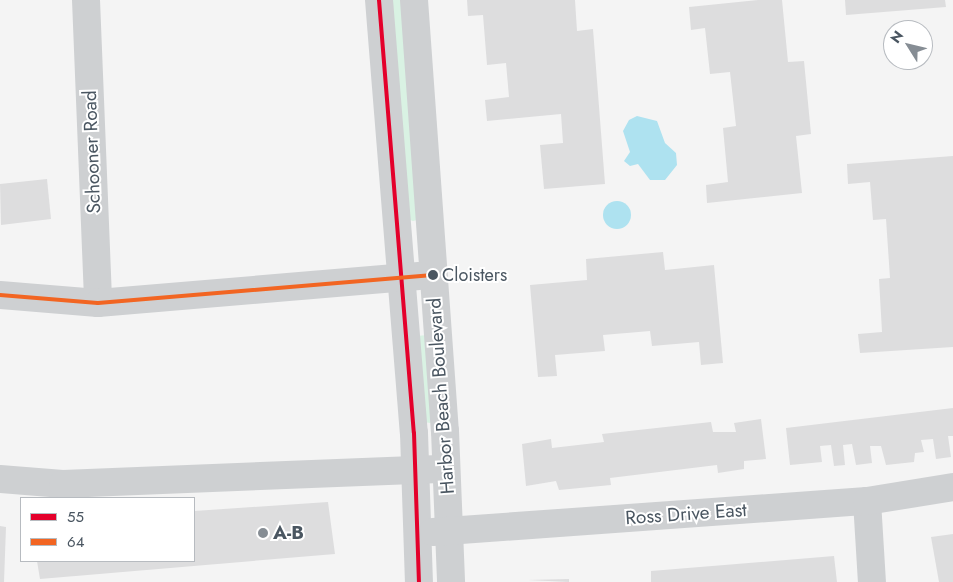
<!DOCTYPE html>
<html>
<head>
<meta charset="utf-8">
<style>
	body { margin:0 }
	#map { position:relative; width:953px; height:582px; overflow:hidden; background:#f4f4f4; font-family:Jost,sans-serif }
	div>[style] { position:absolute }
	.green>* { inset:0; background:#d9f2e3 }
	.water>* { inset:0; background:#aee2f0 }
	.round { border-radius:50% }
	.building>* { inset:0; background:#ddddde }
	.minor>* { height:28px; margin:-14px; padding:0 14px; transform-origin:14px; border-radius:14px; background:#ced0d2 }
	.bus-1>* { height:4px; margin:-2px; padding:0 2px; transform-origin:2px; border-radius:2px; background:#e4002b }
	.bus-2>* { height:4px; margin:-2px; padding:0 2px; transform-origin:2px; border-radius:2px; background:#f26522 }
	.dots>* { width:14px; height:14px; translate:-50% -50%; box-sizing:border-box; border:2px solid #fff; border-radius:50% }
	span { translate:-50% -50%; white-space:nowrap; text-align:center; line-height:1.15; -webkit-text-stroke:4px #fff; paint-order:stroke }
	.bus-label { font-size:18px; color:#4a5661 }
	.left { translate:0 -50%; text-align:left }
	.street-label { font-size:19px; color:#4a5661 }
	.poi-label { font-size:19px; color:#4a5661; font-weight:700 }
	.legend { position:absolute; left:20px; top:497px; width:175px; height:65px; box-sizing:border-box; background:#fff; border:1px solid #b7bbc0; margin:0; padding:6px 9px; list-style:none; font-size:15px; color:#4a5661 }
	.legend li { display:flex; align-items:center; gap:10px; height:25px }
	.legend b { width:25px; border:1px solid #b7bbc0 }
	.north { position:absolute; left:883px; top:20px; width:50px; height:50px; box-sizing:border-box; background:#fff; border:1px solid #b7bbc0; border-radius:50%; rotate:306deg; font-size:14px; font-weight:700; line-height:20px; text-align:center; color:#4a5661 }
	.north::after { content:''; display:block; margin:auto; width:18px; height:22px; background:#868d94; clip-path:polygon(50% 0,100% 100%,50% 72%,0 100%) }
</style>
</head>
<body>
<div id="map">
	<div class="green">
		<div style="clip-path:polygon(388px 0,403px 0,417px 220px,413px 221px,410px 220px)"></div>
		<div style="clip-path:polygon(426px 335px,434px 421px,430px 423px,424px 422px,418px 336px)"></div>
	</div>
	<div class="water">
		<div style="clip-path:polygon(637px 116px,657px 121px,665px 143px,676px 153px,677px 165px,665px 180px,650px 180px,638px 164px,630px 166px,624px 161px,630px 152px,623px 131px,629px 120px)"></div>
		<div class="round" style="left:603px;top:201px;width:28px;height:28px"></div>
	</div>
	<div class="building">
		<div style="clip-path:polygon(467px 0,575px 0,577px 31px,593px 29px,605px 184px,544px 189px,540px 145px,563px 143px,561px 114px,487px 121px,485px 100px,509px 97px,506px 63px,487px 65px,483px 15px,468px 16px)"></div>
		<div style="clip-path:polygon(758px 0,782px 0,788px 62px,804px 61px,811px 134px,796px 136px,802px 193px,707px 203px,706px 185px,728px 182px,723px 128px,736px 126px,730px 72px,710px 74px,705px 28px,691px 30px,689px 7px)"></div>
		<div style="clip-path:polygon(845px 0,945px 0,946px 7px,846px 15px)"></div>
		<div style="clip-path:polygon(953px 156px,953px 347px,860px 353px,858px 334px,882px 332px,879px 279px,890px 278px,886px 219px,873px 220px,870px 182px,848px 184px,847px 164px)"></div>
		<div style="clip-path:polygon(47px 179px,51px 219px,1px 225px,0 184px)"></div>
		<div style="clip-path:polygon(663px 252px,665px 270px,714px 265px,723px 363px,701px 365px,699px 342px,652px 346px,650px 331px,603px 335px,605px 351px,555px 355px,557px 376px,538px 377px,530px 285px,587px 280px,586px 259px)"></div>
		<div style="clip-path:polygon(953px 408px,953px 436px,948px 436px,951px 457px,936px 459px,933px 439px,921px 440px,924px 452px,915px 453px,914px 462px,886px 465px,881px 446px,870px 446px,872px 463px,856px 465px,852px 444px,843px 445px,845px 465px,834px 466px,831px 445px,820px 446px,822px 462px,790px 465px,786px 428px)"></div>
		<div style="clip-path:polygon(761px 419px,766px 459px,744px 461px,744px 469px,718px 473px,717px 465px,610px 478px,611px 485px,559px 490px,556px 481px,526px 486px,522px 444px,551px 439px,552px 448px,604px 442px,602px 434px,711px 422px,713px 432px,736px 432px,734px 423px)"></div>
		<div style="clip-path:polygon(328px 502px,335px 554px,40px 579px,37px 561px,194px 561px,194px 511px)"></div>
		<div style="clip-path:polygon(0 526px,6px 527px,4px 582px,0 582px)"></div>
		<div style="clip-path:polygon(953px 534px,953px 582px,939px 582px,931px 537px)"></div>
		<div style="clip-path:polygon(834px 556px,837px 582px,651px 582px,651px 571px)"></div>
		<div style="clip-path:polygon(569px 579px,569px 582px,528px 580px)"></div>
	</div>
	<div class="minor">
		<div style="left:86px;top:0;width:303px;rotate:87.7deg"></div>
		<div style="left:379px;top:0;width:434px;rotate:85.4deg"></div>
		<div style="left:414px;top:433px;width:149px;rotate:88.1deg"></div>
		<div style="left:414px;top:0;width:432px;rotate:85.9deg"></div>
		<div style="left:445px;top:431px;width:151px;rotate:87.7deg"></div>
		<div style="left:0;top:295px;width:98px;rotate:4.7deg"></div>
		<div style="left:98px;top:303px;width:322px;rotate:-4.8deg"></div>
		<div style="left:0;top:479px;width:63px;rotate:4.5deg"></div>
		<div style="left:63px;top:484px;width:370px;rotate:-2.3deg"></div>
		<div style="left:867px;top:501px;width:81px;rotate:86.5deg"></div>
		<div style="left:433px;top:532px;width:435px;rotate:-4.1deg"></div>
		<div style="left:867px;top:501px;width:87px;rotate:-9.2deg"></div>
	</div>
	<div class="bus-1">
		<div style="left:379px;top:0;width:434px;rotate:85.4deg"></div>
		<div style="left:414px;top:433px;width:149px;rotate:88.1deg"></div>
	</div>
	<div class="bus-2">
		<div style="left:0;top:295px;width:98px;rotate:4.7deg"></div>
		<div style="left:98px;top:303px;width:336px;rotate:-4.8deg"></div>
	</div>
	<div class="dots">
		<div style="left:433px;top:275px;background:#4a5661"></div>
		<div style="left:263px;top:533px;background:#868d94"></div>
	</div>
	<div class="bus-label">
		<span class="left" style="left:442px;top:275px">Cloisters</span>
	</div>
	<div class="street-label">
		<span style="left:92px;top:152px;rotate:-92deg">Schooner Road</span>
		<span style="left:441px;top:396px;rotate:-94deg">Harbor Beach Boulevard</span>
		<span style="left:686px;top:514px;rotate:-4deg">Ross Drive East</span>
	</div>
	<div class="poi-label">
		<span class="left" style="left:273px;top:533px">A-B</span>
	</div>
	<ul class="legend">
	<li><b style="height:6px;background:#e4002b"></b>55</li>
	<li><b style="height:6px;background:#f26522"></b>64</li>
	</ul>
	<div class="north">N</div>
</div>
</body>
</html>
